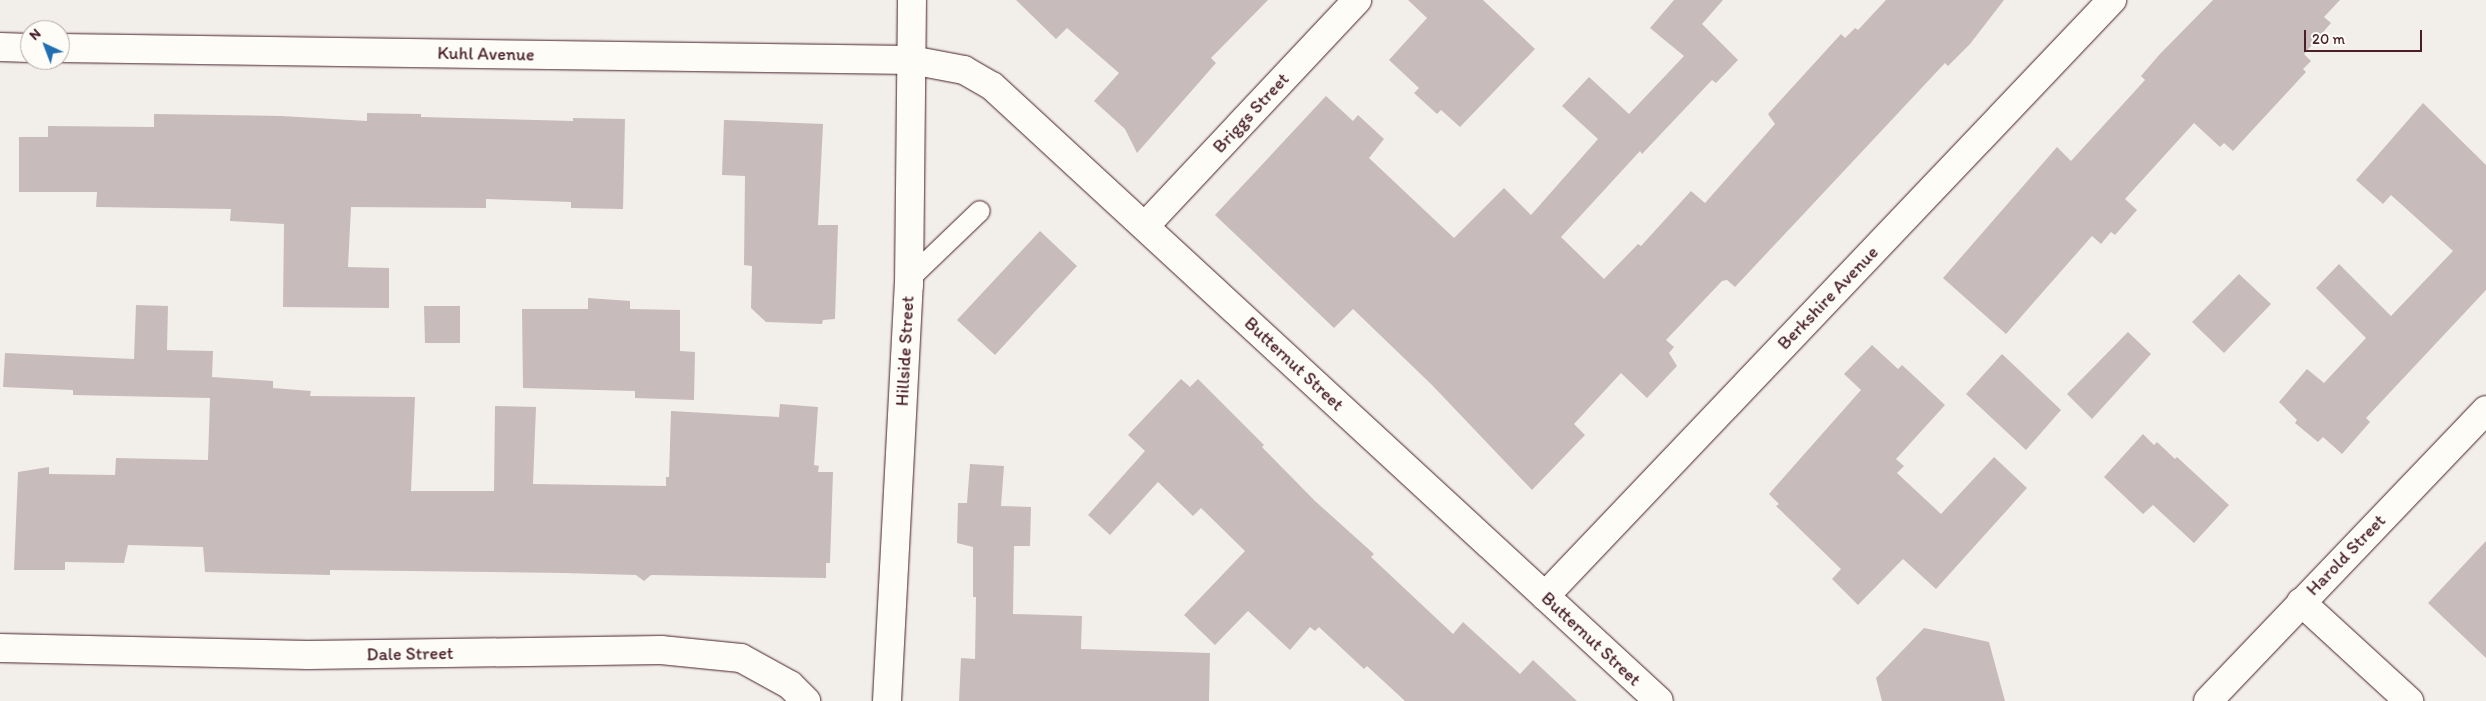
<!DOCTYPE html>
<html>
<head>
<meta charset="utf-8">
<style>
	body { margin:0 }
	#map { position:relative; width:2486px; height:701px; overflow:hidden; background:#f2efeb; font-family:Itim,sans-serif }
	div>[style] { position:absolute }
	.building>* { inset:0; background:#c8bbbb }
	.roads { filter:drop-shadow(0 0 1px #4a1f2b) drop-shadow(0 0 1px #4a1f2b) }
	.lane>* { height:20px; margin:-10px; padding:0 10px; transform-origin:10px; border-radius:10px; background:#fdfcf7 }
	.street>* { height:28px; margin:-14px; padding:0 14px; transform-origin:14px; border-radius:14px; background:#fdfcf7 }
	span { translate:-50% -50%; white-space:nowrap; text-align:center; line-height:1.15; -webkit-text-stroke:4px #fdfcf7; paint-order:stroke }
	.street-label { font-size:18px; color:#4a1f2b }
	.north { position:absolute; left:20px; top:20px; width:50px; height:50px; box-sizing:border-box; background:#fdfcf7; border:1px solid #b5a4a5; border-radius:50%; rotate:317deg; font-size:14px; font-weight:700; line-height:20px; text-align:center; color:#4a1f2b }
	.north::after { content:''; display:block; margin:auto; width:18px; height:22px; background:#1f6fb2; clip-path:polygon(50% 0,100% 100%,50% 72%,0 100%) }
	.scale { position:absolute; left:2304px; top:30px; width:118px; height:22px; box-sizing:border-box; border:2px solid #4a1f2b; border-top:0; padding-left:6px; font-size:15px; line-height:18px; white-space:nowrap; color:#4a1f2b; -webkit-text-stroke:4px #fdfcf7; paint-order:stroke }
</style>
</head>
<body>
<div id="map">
	<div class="building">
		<div style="clip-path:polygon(1016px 0,1268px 0,1211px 58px,1216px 63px,1137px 153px,1125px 129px,1094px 101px,1119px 73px,1067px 28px,1056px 39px)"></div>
		<div style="clip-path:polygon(1408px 0,1483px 0,1535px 49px,1460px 127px,1441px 110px,1437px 114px,1414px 93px,1419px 88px,1389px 60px,1427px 18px)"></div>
		<div style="clip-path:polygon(1674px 0,1723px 0,1702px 24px,1738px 60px,1716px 83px,1712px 80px,1642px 154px,1640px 151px,1561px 237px,1604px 279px,1638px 244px,1641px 246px,1691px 191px,1705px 203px,1775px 124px,1768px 114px,1841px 34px,1845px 38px,1855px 28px,1858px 30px,1886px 0,2004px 0,1970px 44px,1948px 66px,1945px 63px,1735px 287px,1727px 280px,1722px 281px,1666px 340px,1674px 347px,1669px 353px,1677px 366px,1647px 398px,1621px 373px,1574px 424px,1585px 435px,1532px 490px,1432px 385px,1353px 309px,1334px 328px,1215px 215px,1326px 96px,1353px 121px,1358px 115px,1384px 139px,1369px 158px,1454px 238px,1504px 188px,1531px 215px,1598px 139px,1562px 106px,1589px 77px,1629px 114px,1684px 56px,1650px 28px)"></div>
		<div style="clip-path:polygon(2213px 0,2340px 0,2324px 17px,2331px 23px,2304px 54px,2311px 61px,2303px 69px,2306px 72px,2233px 151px,2224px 143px,2220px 147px,2194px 123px,2125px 199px,2137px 210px,2115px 235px,2111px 232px,2101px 244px,2092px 236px,2006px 334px,1943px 278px,2057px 147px,2071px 161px,2145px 80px,2141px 76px,2159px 55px)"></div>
		<div style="clip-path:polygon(2423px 103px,2486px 165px,2486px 290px,2366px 418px,2370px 422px,2342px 454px,2323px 437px,2318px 442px,2295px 423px,2297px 420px,2279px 402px,2307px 369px,2324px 383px,2366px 338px,2316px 288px,2339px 264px,2391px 316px,2453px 251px,2391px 195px,2383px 204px,2356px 180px)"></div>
		<div style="clip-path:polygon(367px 113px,421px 114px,421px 117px,573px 121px,573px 118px,625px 119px,623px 209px,571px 208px,571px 202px,486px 199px,486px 208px,351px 207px,348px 267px,389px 268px,389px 308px,283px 307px,284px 224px,230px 221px,231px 209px,96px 207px,97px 192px,19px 192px,19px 137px,48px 137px,48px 126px,154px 127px,154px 114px,281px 116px,367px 121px)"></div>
		<div style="clip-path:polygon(724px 120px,823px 124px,818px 225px,838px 225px,835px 319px,823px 320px,822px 324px,766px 322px,751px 308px,752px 266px,744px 265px,745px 176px,722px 175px)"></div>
		<div style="clip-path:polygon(1040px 231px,1077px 266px,995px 355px,957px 320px)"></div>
		<div style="clip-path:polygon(2239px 274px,2271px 304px,2224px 353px,2192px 322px)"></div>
		<div style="clip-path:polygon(588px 298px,630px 301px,630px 309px,680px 310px,680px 351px,695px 352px,694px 400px,635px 398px,635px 391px,523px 388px,522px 309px,588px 309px)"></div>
		<div style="clip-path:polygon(136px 305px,168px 306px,167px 350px,213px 351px,212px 377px,273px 381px,273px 388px,311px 391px,310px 396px,415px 397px,411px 491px,494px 491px,495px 406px,536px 407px,533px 484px,666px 486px,666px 477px,669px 477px,671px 411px,779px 417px,780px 404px,818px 407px,814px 465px,819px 466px,818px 472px,833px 472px,830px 563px,826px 563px,826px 578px,651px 575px,644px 581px,636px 575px,564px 573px,330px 570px,330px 575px,205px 572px,203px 547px,128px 545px,124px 563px,65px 562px,65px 570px,14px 570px,18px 472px,49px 467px,49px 474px,115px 475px,116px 458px,208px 460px,210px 398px,73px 395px,73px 390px,3px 387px,5px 353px,134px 359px)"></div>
		<div style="clip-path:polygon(424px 306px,460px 306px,460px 343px,425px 343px)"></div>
		<div style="clip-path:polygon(2128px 332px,2151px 354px,2092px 419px,2067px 394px)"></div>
		<div style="clip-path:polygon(1872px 345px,1898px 369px,1902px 365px,1945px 405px,1896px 459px,1904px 466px,1897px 473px,1941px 514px,1994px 457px,2027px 488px,1936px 589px,1903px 559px,1858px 605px,1832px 579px,1841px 569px,1776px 506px,1779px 504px,1769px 494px,1861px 390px,1844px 374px)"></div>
		<div style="clip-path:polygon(2002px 354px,2061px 410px,2026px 450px,1966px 394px)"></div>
		<div style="clip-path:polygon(1181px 379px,1190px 387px,1198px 379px,1264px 445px,1262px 447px,1315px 501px,1374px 554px,1371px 557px,1453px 634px,1463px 622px,1520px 674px,1533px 660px,1577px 701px,1405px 701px,1367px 666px,1364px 669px,1319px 627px,1315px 631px,1310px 627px,1290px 650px,1248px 611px,1215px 645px,1184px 615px,1245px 551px,1201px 508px,1193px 516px,1158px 482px,1110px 535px,1088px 515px,1145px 451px,1128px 435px)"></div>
		<div style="clip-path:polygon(2143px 434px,2154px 445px,2157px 442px,2175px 459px,2177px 457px,2229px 505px,2194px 543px,2153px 505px,2143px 514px,2104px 477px)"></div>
		<div style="clip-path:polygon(970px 464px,1004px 466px,1001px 506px,1031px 507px,1030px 546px,1014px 546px,1013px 614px,1082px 616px,1081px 649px,1210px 653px,1209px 701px,959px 701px,961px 658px,975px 659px,976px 597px,973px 597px,973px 547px,957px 543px,958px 503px,967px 503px)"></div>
		<div style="clip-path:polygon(2486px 541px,2486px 658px,2428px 603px)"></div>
		<div style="clip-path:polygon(1924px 628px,1989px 642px,2005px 701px,1882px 701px,1876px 678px)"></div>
	</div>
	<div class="roads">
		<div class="lane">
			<div style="left:909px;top:279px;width:98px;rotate:-43.8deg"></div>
		</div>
		<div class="street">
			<div style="left:0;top:47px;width:30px;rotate:2deg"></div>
			<div style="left:60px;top:48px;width:851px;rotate:0.81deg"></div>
			<div style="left:911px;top:60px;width:54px;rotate:10.7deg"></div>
			<div style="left:964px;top:70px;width:32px;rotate:30deg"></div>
			<div style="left:992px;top:86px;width:907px;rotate:42.68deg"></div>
			<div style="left:1145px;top:226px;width:310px;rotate:-46.8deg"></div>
			<div style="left:1545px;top:596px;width:823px;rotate:-46.43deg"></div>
			<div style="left:2301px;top:602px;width:147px;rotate:42.5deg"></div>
			<div style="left:0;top:648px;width:308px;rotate:1.3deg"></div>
			<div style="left:308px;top:655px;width:353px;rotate:-0.8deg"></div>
			<div style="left:661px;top:650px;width:80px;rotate:5.7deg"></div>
			<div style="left:741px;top:658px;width:56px;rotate:28.9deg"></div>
			<div style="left:790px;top:685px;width:23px;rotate:45deg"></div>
			<div style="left:887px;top:701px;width:417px;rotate:-87deg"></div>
			<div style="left:909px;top:285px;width:285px;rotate:-89.4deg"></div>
			<div style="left:2208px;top:701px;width:402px;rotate:-46.3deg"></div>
		</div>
	</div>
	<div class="street-label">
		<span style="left:486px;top:54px;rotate:1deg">Kuhl Avenue</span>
		<span style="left:1251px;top:113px;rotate:-47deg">Briggs Street</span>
		<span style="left:1828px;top:298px;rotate:-46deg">Berkshire Avenue</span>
		<span style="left:905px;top:351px;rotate:-87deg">Hillside Street</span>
		<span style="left:1294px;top:364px;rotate:43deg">Butternut Street</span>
		<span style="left:2346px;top:555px;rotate:-46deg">Harold Street</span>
		<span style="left:1591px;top:639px;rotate:43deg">Butternut Street</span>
		<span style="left:410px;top:654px;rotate:-1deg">Dale Street</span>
	</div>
	<div class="north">N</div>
	<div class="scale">20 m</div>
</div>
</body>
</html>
